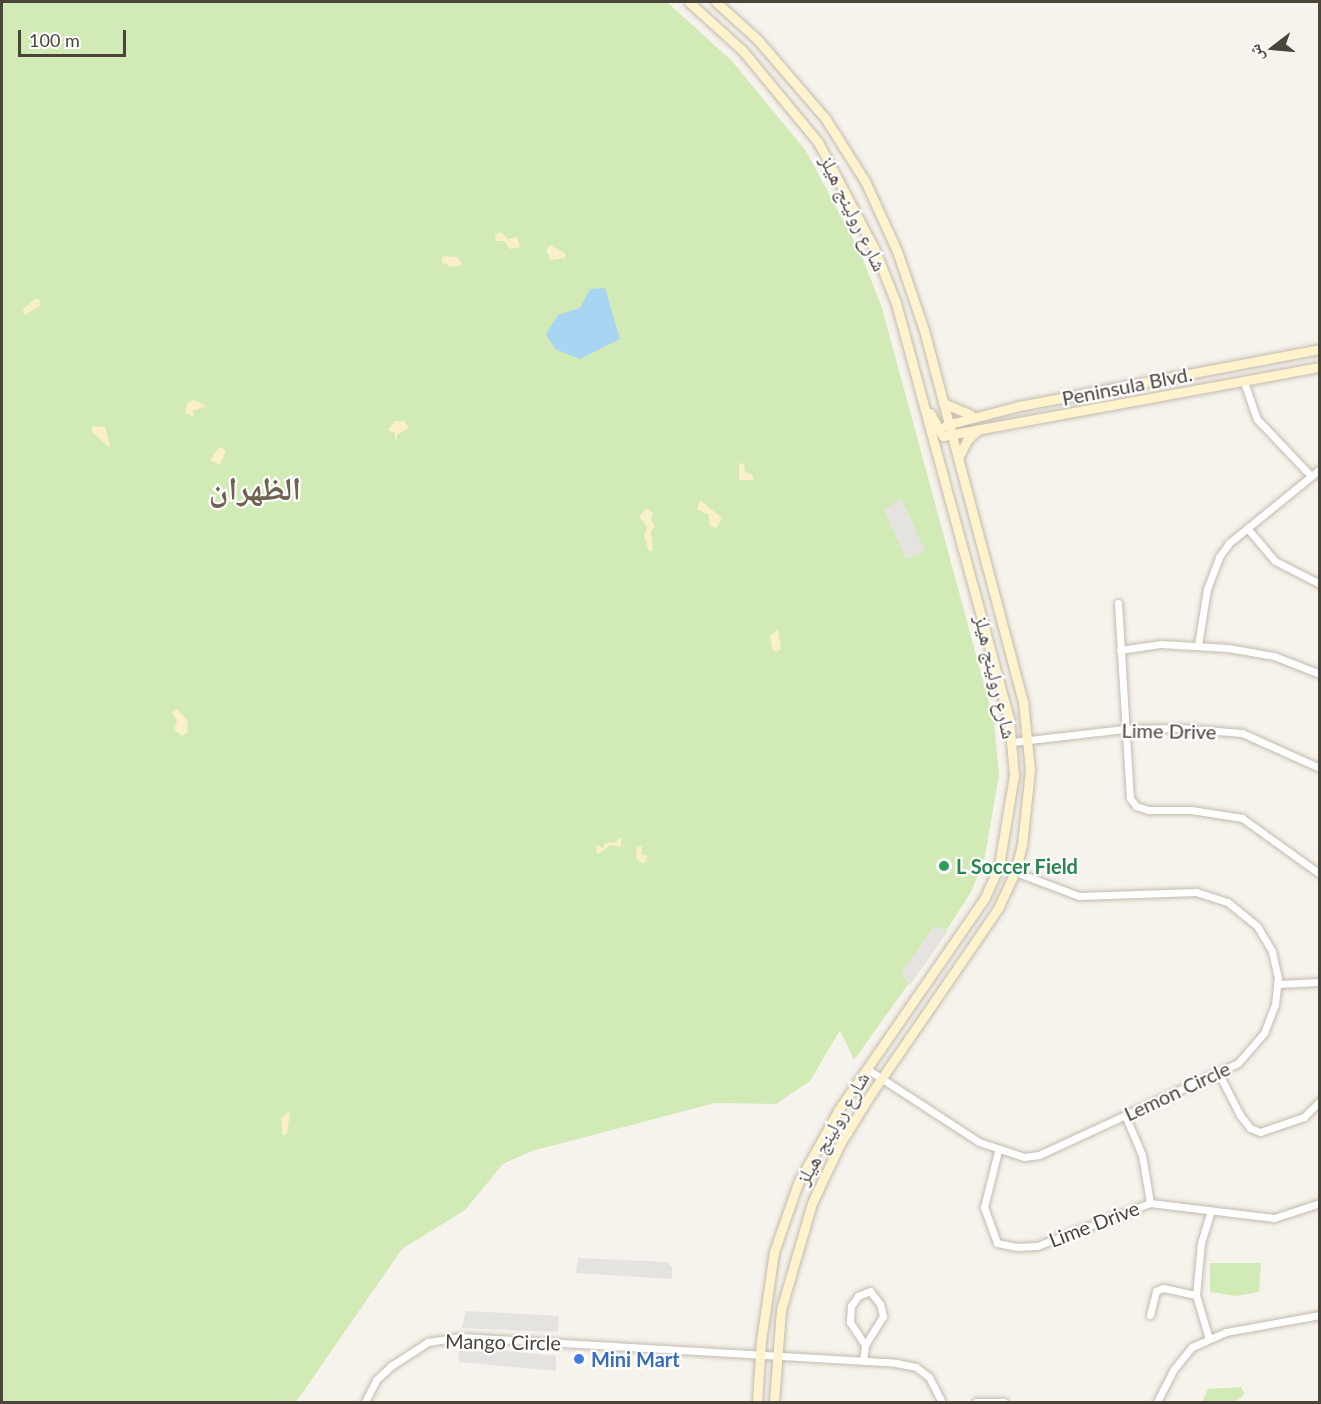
<!DOCTYPE html>
<html>
<head>
<meta charset="utf-8">
<style>
	body { margin:0 }
	#map { position:relative; width:1321px; height:1404px; overflow:hidden; background:#f6f3ec; font-family:Lato,"Noto Naskh Arabic",sans-serif }
	div>[style] { position:absolute }
	.green>* { inset:0; background:#d2eab5 }
	.sand>* { inset:0; background:#f9efc9 }
	.parking>* { inset:0; background:#e5e3e0 }
	.water>* { inset:0; background:#a9d4f2 }
	.roads { filter:drop-shadow(0 0 2px #c2bbae) drop-shadow(0 0 2px #c2bbae) }
	.minor>* { height:7px; margin:-3.5px; padding:0 3.5px; transform-origin:3.5px; border-radius:3.5px; background:#fff }
	.secondary>* { height:9px; margin:-4.5px; padding:0 4.5px; transform-origin:4.5px; border-radius:4.5px; background:#fff3cd }
	.dots>* { width:16px; height:16px; translate:-50% -50%; box-sizing:border-box; border:3px solid #fff; border-radius:50% }
	span { translate:-50% -50%; white-space:nowrap; text-align:center; line-height:1.15; -webkit-text-stroke:4.5px #fff; paint-order:stroke }
	.street-label { font-size:20px; color:#4b4439 }
	.leisure-label { font-size:20px; color:#27864d; font-weight:700 }
	.left { translate:0 -50%; text-align:left }
	.shop-label { font-size:20px; color:#366cbe; font-weight:700 }
	.town-label { font-size:32px; color:#6e6250; font-weight:700 }
	.frame { position:absolute; inset:0; border:3px solid #4b4439; pointer-events:none }
	.north { position:absolute; left:1243px; top:18px; width:60px; height:60px; -webkit-text-stroke:4px #fff; paint-order:stroke; rotate:254deg; font-size:16px; font-weight:700; line-height:24px; text-align:center; color:#4b4439 }
	.north::after { content:''; display:block; margin:auto; width:21px; height:27px; background:#4b4439; clip-path:polygon(50% 0,100% 100%,50% 72%,0 100%) }
	.scale { position:absolute; left:18px; top:30px; width:108px; height:27px; box-sizing:border-box; border:3px solid #4b4439; border-top:0; padding-left:8px; font-size:18px; line-height:21px; white-space:nowrap; color:#4b4439; -webkit-text-stroke:4px #fff; paint-order:stroke }
</style>
</head>
<body>
<div id="map">
	<div class="green">
		<div style="clip-path:polygon(2px 2px,667px 2px,732px 61px,806px 151px,861px 254px,882px 308px,994px 721px,999px 775px,984px 861px,971px 892px,942px 937px,854px 1060px,840px 1030px,810px 1081px,776px 1104px,715px 1103px,532px 1151px,503px 1164px,465px 1210px,402px 1249px,296px 1402px,2px 1402px)"></div>
		<div style="clip-path:polygon(1210px 1263px,1261px 1263px,1259px 1292px,1236px 1296px,1210px 1292px)"></div>
		<div style="clip-path:polygon(1241px 1387px,1245px 1394px,1235px 1402px,1202px 1402px,1208px 1389px)"></div>
	</div>
	<div class="sand">
		<div style="clip-path:polygon(501px 232px,508px 239px,517px 237px,520px 247px,510px 249px,504px 241px,496px 241px,495px 235px)"></div>
		<div style="clip-path:polygon(550px 245px,566px 254px,565px 258px,551px 260px,546px 251px)"></div>
		<div style="clip-path:polygon(443px 256px,458px 257px,462px 265px,452px 267px,441px 262px)"></div>
		<div style="clip-path:polygon(35px 299px,39px 299px,40px 306px,24px 315px,23px 309px)"></div>
		<div style="clip-path:polygon(194px 400px,207px 406px,193px 411px,194px 417px,185px 413px,187px 403px)"></div>
		<div style="clip-path:polygon(395px 421px,404px 421px,409px 428px,398px 434px,395px 442px,395px 433px,388px 430px)"></div>
		<div style="clip-path:polygon(93px 426px,105px 427px,111px 449px,91px 431px)"></div>
		<div style="clip-path:polygon(219px 447px,226px 450px,220px 465px,210px 460px)"></div>
		<div style="clip-path:polygon(739px 463px,744px 464px,745px 472px,753px 475px,753px 480px,739px 480px)"></div>
		<div style="clip-path:polygon(700px 500px,722px 518px,716px 528px,710px 526px,708px 514px,697px 510px)"></div>
		<div style="clip-path:polygon(646px 508px,653px 513px,651px 520px,655px 526px,651px 531px,653px 550px,649px 552px,644px 535px,647px 527px,639px 517px)"></div>
		<div style="clip-path:polygon(778px 629px,781px 649px,777px 652px,772px 649px,770px 636px)"></div>
		<div style="clip-path:polygon(177px 709px,188px 721px,187px 733px,182px 736px,174px 730px,177px 721px,172px 712px)"></div>
		<div style="clip-path:polygon(621px 836px,621px 847px,611px 845px,598px 854px,596px 851px,597px 845px,603px 848px,605px 843px,616px 842px)"></div>
		<div style="clip-path:polygon(637px 846px,642px 847px,641px 854px,648px 856px,644px 864px,636px 859px)"></div>
		<div style="clip-path:polygon(290px 1111px,287px 1134px,283px 1136px,281px 1118px)"></div>
	</div>
	<div class="parking">
		<div style="clip-path:polygon(901px 498px,925px 551px,906px 559px,884px 510px)"></div>
		<div style="clip-path:polygon(934px 926px,948px 931px,910px 985px,901px 973px)"></div>
		<div style="clip-path:polygon(578px 1258px,667px 1262px,672px 1267px,672px 1279px,576px 1273px)"></div>
		<div style="clip-path:polygon(466px 1311px,559px 1316px,558px 1332px,462px 1328px)"></div>
		<div style="clip-path:polygon(458px 1346px,556px 1356px,556px 1371px,459px 1362px)"></div>
	</div>
	<div class="water">
		<div style="clip-path:polygon(605px 288px,620px 339px,580px 359px,555px 349px,546px 334px,558px 315px,580px 308px,590px 289px)"></div>
	</div>
	<div class="roads">
		<div class="minor">
			<div style="left:1244px;top:382px;width:39px;rotate:71deg"></div>
			<div style="left:1257px;top:419px;width:79px;rotate:46.5deg"></div>
			<div style="left:1247px;top:528px;width:43px;rotate:49.7deg"></div>
			<div style="left:1275px;top:561px;width:51px;rotate:27.1deg"></div>
			<div style="left:1118px;top:603px;width:195px;rotate:86.5deg"></div>
			<div style="left:1130px;top:798px;width:10px;rotate:53deg"></div>
			<div style="left:1136px;top:806px;width:13px;rotate:18deg"></div>
			<div style="left:1148px;top:810px;width:43px"></div>
			<div style="left:1191px;top:810px;width:52px;rotate:8.9deg"></div>
			<div style="left:1242px;top:818px;width:96px;rotate:35.7deg"></div>
			<div style="left:1198px;top:645px;width:57px;rotate:-80.9deg"></div>
			<div style="left:1207px;top:589px;width:34px;rotate:-69deg"></div>
			<div style="left:1219px;top:557px;width:17px;rotate:-54deg"></div>
			<div style="left:1229px;top:543px;width:117px;rotate:-39.1deg"></div>
			<div style="left:1120px;top:650px;width:40px;rotate:-8.5deg"></div>
			<div style="left:1160px;top:644px;width:68px;rotate:3.4deg"></div>
			<div style="left:1228px;top:648px;width:47px;rotate:9.9deg"></div>
			<div style="left:1274px;top:656px;width:49px;rotate:21.4deg"></div>
			<div style="left:1012px;top:742px;width:113px;rotate:-6.6deg"></div>
			<div style="left:1124px;top:729px;width:55px;rotate:-1deg"></div>
			<div style="left:1179px;top:728px;width:63px;rotate:4.5deg"></div>
			<div style="left:1242px;top:733px;width:85px;rotate:24.2deg"></div>
			<div style="left:1277px;top:984px;width:43px;rotate:-2.7deg"></div>
			<div style="left:867px;top:1069px;width:134px;rotate:33.1deg"></div>
			<div style="left:979px;top:1142px;width:47px;rotate:18.4deg"></div>
			<div style="left:1024px;top:1157px;width:15px;rotate:-8deg"></div>
			<div style="left:1039px;top:1155px;width:219px;rotate:-24.8deg"></div>
			<div style="left:1238px;top:1063px;width:40px;rotate:-49deg"></div>
			<div style="left:1264px;top:1033px;width:30px;rotate:-69deg"></div>
			<div style="left:1275px;top:1005px;width:27px;rotate:-84deg"></div>
			<div style="left:1278px;top:978px;width:28px;rotate:-103deg"></div>
			<div style="left:1272px;top:951px;width:29px;rotate:-121deg"></div>
			<div style="left:1257px;top:926px;width:38px;rotate:-141deg"></div>
			<div style="left:1227px;top:902px;width:33px;rotate:-162deg"></div>
			<div style="left:1196px;top:892px;width:117px;rotate:178deg"></div>
			<div style="left:1079px;top:896px;width:85px;rotate:-159.4deg"></div>
			<div style="left:1218px;top:1072px;width:48px;rotate:62.9deg"></div>
			<div style="left:1240px;top:1115px;width:16px;rotate:52deg"></div>
			<div style="left:1250px;top:1128px;width:11px;rotate:22deg"></div>
			<div style="left:1260px;top:1132px;width:46px;rotate:-18.8deg"></div>
			<div style="left:1304px;top:1117px;width:23px;rotate:-45deg"></div>
			<div style="left:1125px;top:1115px;width:43px;rotate:67deg"></div>
			<div style="left:1142px;top:1155px;width:49px;rotate:80.5deg"></div>
			<div style="left:998px;top:1151px;width:58px;rotate:104deg"></div>
			<div style="left:984px;top:1207px;width:38px;rotate:70deg"></div>
			<div style="left:997px;top:1243px;width:20px;rotate:11deg"></div>
			<div style="left:1017px;top:1247px;width:20px;rotate:-3deg"></div>
			<div style="left:1037px;top:1246px;width:121px;rotate:-20.8deg"></div>
			<div style="left:1150px;top:1203px;width:125px;rotate:6.9deg"></div>
			<div style="left:1274px;top:1218px;width:48px;rotate:-18.1deg"></div>
			<div style="left:1150px;top:1315px;width:25px;rotate:-76deg"></div>
			<div style="left:1156px;top:1291px;width:8px;rotate:-23deg"></div>
			<div style="left:1163px;top:1288px;width:34px;rotate:12deg"></div>
			<div style="left:1209px;top:1339px;width:46px;rotate:-106.5deg"></div>
			<div style="left:1196px;top:1295px;width:52px;rotate:-84.5deg"></div>
			<div style="left:1201px;top:1243px;width:34px;rotate:-73deg"></div>
			<div style="left:863px;top:1361px;width:16px;rotate:-83deg"></div>
			<div style="left:865px;top:1345px;width:34px;rotate:-58deg"></div>
			<div style="left:883px;top:1316px;width:12px;rotate:-104deg"></div>
			<div style="left:880px;top:1304px;width:16px;rotate:-128deg"></div>
			<div style="left:870px;top:1291px;width:13px;rotate:157deg"></div>
			<div style="left:858px;top:1296px;width:12px;rotate:125deg"></div>
			<div style="left:851px;top:1306px;width:16px;rotate:94deg"></div>
			<div style="left:850px;top:1322px;width:27px;rotate:57deg"></div>
			<div style="left:365px;top:1402px;width:25px;rotate:-63deg"></div>
			<div style="left:376px;top:1380px;width:21px;rotate:-43deg"></div>
			<div style="left:391px;top:1366px;width:44px;rotate:-33deg"></div>
			<div style="left:428px;top:1342px;width:33px;rotate:-9deg"></div>
			<div style="left:461px;top:1337px;width:436px;rotate:3.4deg"></div>
			<div style="left:896px;top:1363px;width:20px;rotate:11deg"></div>
			<div style="left:916px;top:1367px;width:16px;rotate:38deg"></div>
			<div style="left:929px;top:1377px;width:28px;rotate:63deg"></div>
			<div style="left:976px;top:1402px;width:28px"></div>
			<div style="left:1157px;top:1402px;width:37px;rotate:-63deg"></div>
			<div style="left:1174px;top:1369px;width:28px;rotate:-51deg"></div>
			<div style="left:1192px;top:1347px;width:37px;rotate:-24deg"></div>
			<div style="left:1226px;top:1332px;width:96px;rotate:-10.3deg"></div>
		</div>
		<div class="secondary">
			<div style="left:689px;top:2px;width:73px;rotate:42.2deg"></div>
			<div style="left:743px;top:51px;width:118px;rotate:50.5deg"></div>
			<div style="left:818px;top:142px;width:120px;rotate:62.2deg"></div>
			<div style="left:874px;top:248px;width:59px;rotate:68.2deg"></div>
			<div style="left:896px;top:303px;width:430px;rotate:74.8deg"></div>
			<div style="left:1009px;top:718px;width:57px;rotate:85deg"></div>
			<div style="left:1014px;top:775px;width:92px;rotate:99.4deg"></div>
			<div style="left:999px;top:866px;width:36px;rotate:114deg"></div>
			<div style="left:984px;top:899px;width:257px;rotate:124.6deg"></div>
			<div style="left:838px;top:1111px;width:82px;rotate:119.1deg"></div>
			<div style="left:798px;top:1183px;width:73px;rotate:109.2deg"></div>
			<div style="left:774px;top:1252px;width:90px;rotate:98.3deg"></div>
			<div style="left:761px;top:1341px;width:61px;rotate:93.8deg"></div>
			<div style="left:716px;top:2px;width:55px;rotate:42.1deg"></div>
			<div style="left:757px;top:39px;width:104px;rotate:49.3deg"></div>
			<div style="left:825px;top:118px;width:75px;rotate:57.6deg"></div>
			<div style="left:865px;top:181px;width:77px;rotate:65.4deg"></div>
			<div style="left:897px;top:251px;width:83px;rotate:71.1deg"></div>
			<div style="left:924px;top:330px;width:384px;rotate:75.1deg"></div>
			<div style="left:1023px;top:701px;width:69px;rotate:84.2deg"></div>
			<div style="left:1030px;top:770px;width:75px;rotate:96.1deg"></div>
			<div style="left:1022px;top:845px;width:28px;rotate:105deg"></div>
			<div style="left:1015px;top:872px;width:38px;rotate:115deg"></div>
			<div style="left:999px;top:907px;width:230px;rotate:124.4deg"></div>
			<div style="left:869px;top:1097px;width:55px;rotate:121.7deg"></div>
			<div style="left:840px;top:1144px;width:65px;rotate:115.4deg"></div>
			<div style="left:812px;top:1203px;width:111px;rotate:106.2deg"></div>
			<div style="left:781px;top:1310px;width:92px;rotate:94.4deg"></div>
			<div style="left:943px;top:403px;width:30px;rotate:23deg"></div>
			<div style="left:930px;top:413px;width:26px;rotate:61deg"></div>
			<div style="left:943px;top:436px;width:383px;rotate:-10.4deg"></div>
			<div style="left:946px;top:425px;width:75px;rotate:-14.6deg"></div>
			<div style="left:1019px;top:406px;width:306px;rotate:-10.7deg"></div>
			<div style="left:958px;top:458px;width:20px;rotate:-63deg"></div>
			<div style="left:967px;top:440px;width:16px;rotate:-43deg"></div>
		</div>
	</div>
	<div class="dots">
		<div style="left:944px;top:866px;background:#2e9e5b"></div>
		<div style="left:579px;top:1359px;background:#3f7fe0"></div>
	</div>
	<div class="street-label">
		<span style="left:854px;top:213px;rotate:64deg">شارع رولينج هيلز</span>
		<span style="left:1127px;top:386px;rotate:-11deg">Peninsula Blvd.</span>
		<span style="left:996px;top:677px;rotate:77deg">شارع رولينج هيلز</span>
		<span style="left:1169px;top:731px;rotate:1deg">Lime Drive</span>
		<span style="left:1177px;top:1091px;rotate:-25deg">Lemon Circle</span>
		<span style="left:832px;top:1128px;rotate:-60deg">شارع رولينج هيلز</span>
		<span style="left:1094px;top:1224px;rotate:-21deg">Lime Drive</span>
		<span style="left:503px;top:1342px;rotate:1deg">Mango Circle</span>
	</div>
	<div class="leisure-label">
		<span class="left" style="left:956px;top:866px">L Soccer Field</span>
	</div>
	<div class="shop-label">
		<span class="left" style="left:591px;top:1359px">Mini Mart</span>
	</div>
	<div class="town-label">
		<span style="left:255px;top:488px">الظهران</span>
	</div>
	<div class="frame"></div>
	<div class="north">ش</div>
	<div class="scale">100 m</div>
</div>
</body>
</html>
